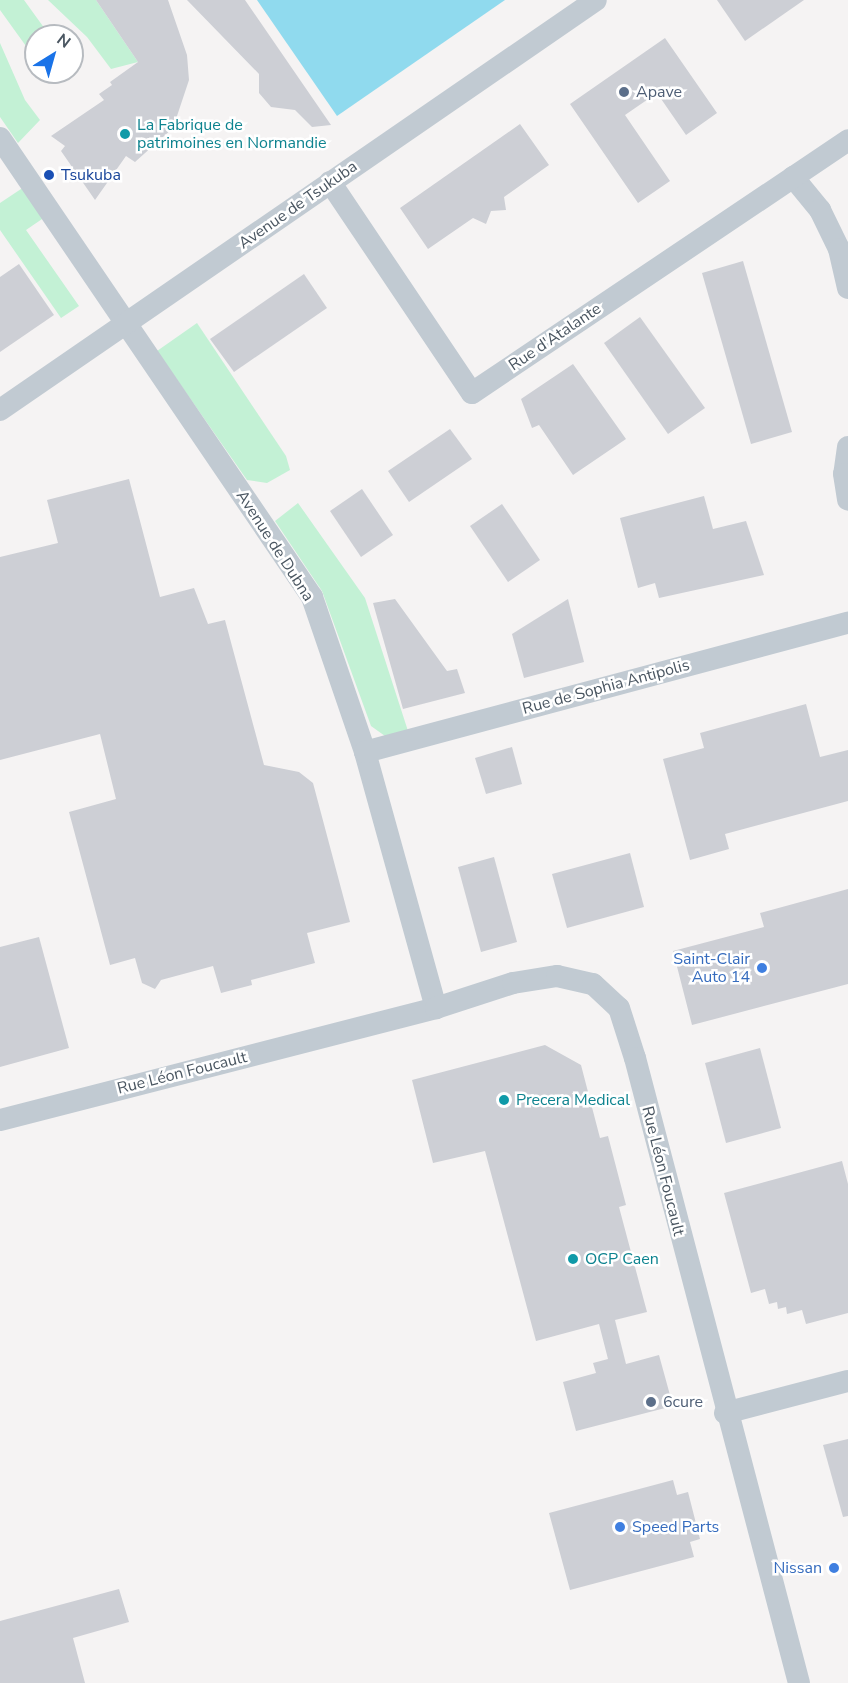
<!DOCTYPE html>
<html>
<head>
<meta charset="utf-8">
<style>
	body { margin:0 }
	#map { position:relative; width:848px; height:1683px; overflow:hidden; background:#f5f3f3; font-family:"Nunito Sans",sans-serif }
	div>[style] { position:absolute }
	.green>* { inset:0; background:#c3f1d5 }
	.water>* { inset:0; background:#90daee }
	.building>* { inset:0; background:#cdcfd5 }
	.minor>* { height:22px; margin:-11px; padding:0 11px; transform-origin:11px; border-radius:11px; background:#c1cad2 }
	.dots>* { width:16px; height:16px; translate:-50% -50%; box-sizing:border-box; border:3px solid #fff; border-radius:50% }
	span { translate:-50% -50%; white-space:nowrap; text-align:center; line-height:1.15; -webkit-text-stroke:5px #fff; paint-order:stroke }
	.service-label { font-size:16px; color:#4e5e75 }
	.left { translate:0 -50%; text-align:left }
	.culture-label { font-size:16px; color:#0d838f }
	.transit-label { font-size:16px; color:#164399 }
	.street-label { font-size:16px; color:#4a5661 }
	.shop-label { font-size:16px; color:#366cbe }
	.right { translate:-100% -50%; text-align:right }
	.north { position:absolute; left:24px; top:24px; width:60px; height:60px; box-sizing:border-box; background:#fff; border:2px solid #b7bbc0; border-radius:50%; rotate:37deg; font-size:16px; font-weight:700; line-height:24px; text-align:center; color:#4a5661 }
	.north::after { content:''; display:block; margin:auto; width:21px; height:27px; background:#1a73e8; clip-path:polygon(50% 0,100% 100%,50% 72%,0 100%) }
</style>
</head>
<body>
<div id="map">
	<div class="green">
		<div style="clip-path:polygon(0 0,24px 0,50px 36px,36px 36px,36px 60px,0 10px)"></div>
		<div style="clip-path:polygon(48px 0,96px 0,138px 62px,111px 69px,87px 37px)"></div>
		<div style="clip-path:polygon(0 43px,25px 100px,40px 120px,18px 143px,0 117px)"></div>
		<div style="clip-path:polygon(24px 187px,45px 217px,26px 230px,79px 306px,61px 318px,0 230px,0 203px)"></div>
		<div style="clip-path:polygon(197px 323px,286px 456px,290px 470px,267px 483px,247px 480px,157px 351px)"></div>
		<div style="clip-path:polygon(298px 503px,365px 598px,408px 731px,385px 736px,371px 726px,322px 591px,275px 521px)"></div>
	</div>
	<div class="water">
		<div style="clip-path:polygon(257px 0,505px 0,337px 116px)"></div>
	</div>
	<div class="building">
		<div style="clip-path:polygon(96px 0,168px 0,187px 55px,189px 80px,173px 128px,135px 162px,126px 156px,95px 200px,61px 151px,65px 146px,51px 136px,104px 100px,99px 94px,112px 85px,110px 82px,138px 62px)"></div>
		<div style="clip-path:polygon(187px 0,245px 0,331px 125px,312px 127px,295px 110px,271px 107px,259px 93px,259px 74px)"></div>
		<div style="clip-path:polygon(717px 0,804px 0,745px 41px)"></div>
		<div style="clip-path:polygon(665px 38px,717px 113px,686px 135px,657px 93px,625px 115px,670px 181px,638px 203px,570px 104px)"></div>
		<div style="clip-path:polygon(520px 124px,549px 165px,504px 197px,506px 210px,491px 211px,486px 224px,473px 218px,428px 249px,400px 208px)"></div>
		<div style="clip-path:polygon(743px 261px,792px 432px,751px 444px,702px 273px)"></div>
		<div style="clip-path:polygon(19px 264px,54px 315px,0 352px,0 277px)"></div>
		<div style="clip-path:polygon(304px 274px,327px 308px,234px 372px,210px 339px)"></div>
		<div style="clip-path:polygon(640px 317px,705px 408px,668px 434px,604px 343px)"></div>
		<div style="clip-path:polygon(573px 364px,626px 439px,573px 475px,539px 425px,532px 428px,521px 399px)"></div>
		<div style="clip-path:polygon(450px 429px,472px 459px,409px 502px,388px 471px)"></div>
		<div style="clip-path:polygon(129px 479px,160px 597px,194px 588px,208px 624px,225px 620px,264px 765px,299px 772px,313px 783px,350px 922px,307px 933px,315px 963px,251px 980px,252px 985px,221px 993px,213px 966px,161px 980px,155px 989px,142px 983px,135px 958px,110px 965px,69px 812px,116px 799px,100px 734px,0 760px,0 557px,58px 543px,47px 500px)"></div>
		<div style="clip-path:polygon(362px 489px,393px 535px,361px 557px,330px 511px)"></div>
		<div style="clip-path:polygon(704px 496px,713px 529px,746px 521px,764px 575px,659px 598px,655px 583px,638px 588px,620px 518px)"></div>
		<div style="clip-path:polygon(502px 504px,540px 560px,508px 582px,470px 526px)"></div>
		<div style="clip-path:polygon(395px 599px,447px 671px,457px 669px,465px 693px,403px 709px,373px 603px)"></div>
		<div style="clip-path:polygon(568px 599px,584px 662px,524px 678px,512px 634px)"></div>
		<div style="clip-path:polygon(806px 704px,820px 757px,848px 750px,848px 801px,725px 834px,729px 849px,690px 860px,663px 759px,704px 748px,700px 733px)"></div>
		<div style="clip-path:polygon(512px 747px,522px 784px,486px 794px,475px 758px)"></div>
		<div style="clip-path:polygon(630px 853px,644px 907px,567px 928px,552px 874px)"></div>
		<div style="clip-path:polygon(494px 857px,517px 942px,481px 952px,458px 867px)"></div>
		<div style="clip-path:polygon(848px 889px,848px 984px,692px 1025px,673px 951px,764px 927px,760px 913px)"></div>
		<div style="clip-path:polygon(39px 937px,69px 1048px,0 1067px,0 947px)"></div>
		<div style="clip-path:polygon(545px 1045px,581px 1065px,600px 1138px,608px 1136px,626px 1205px,619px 1207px,647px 1312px,615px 1320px,626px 1364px,659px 1355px,673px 1406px,576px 1431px,563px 1382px,596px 1373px,593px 1363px,608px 1359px,599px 1324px,536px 1341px,485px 1151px,433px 1163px,412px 1080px)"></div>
		<div style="clip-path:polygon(760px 1048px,781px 1128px,726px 1143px,705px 1063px)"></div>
		<div style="clip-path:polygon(842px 1161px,848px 1184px,848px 1313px,806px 1324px,802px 1310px,787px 1314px,786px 1307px,778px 1309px,777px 1302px,769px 1304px,765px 1289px,751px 1293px,724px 1193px)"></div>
		<div style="clip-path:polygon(848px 1439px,848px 1516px,843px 1517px,823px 1445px)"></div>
		<div style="clip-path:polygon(673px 1480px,677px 1495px,688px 1492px,700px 1539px,690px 1542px,694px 1557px,570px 1590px,549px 1513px)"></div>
		<div style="clip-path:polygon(119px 1589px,129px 1622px,73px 1638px,85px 1683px,0 1683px,0 1621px)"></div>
	</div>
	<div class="minor">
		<div style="left:0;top:138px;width:555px;rotate:55.79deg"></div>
		<div style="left:312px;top:597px;width:164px;rotate:71.1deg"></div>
		<div style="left:365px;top:752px;width:266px;rotate:74.5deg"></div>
		<div style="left:793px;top:177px;width:43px;rotate:50.7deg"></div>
		<div style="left:820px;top:210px;width:43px;rotate:64deg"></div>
		<div style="left:839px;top:249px;width:40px;rotate:77deg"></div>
		<div style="left:330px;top:182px;width:254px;rotate:56.1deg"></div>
		<div style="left:472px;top:393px;width:453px;rotate:-33.9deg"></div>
		<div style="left:0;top:410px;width:723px;rotate:-34.52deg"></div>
		<div style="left:848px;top:447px;width:27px;rotate:98deg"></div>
		<div style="left:844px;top:474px;width:26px;rotate:81deg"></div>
		<div style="left:365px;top:752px;width:500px;rotate:-15deg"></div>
		<div style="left:0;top:1120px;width:450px;rotate:-14.4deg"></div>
		<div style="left:436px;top:1008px;width:81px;rotate:-18deg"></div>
		<div style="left:513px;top:983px;width:45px;rotate:-9deg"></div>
		<div style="left:557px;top:976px;width:37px;rotate:13deg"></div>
		<div style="left:593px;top:984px;width:35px;rotate:43deg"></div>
		<div style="left:619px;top:1008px;width:52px;rotate:72.3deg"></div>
		<div style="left:635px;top:1058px;width:646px;rotate:75.3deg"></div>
		<div style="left:725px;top:1413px;width:127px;rotate:-14.6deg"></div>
	</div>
	<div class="dots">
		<div style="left:624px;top:92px;background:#5c6f8a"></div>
		<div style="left:125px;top:134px;background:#0f9aa8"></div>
		<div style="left:49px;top:175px;background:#1a4fb4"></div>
		<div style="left:762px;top:968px;background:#3f7fe0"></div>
		<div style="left:504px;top:1100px;background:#0f9aa8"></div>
		<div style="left:573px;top:1259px;background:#0f9aa8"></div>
		<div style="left:651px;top:1402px;background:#5c6f8a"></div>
		<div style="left:620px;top:1527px;background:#3f7fe0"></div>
		<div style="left:834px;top:1568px;background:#3f7fe0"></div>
	</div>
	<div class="service-label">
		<span class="left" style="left:636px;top:92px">Apave</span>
		<span class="left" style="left:663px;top:1402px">6cure</span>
	</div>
	<div class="culture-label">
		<span class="left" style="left:137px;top:134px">La Fabrique de<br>patrimoines en Normandie</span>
		<span class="left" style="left:516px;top:1100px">Precera Medical</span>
		<span class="left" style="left:585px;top:1259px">OCP Caen</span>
	</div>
	<div class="transit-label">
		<span class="left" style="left:61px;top:175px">Tsukuba</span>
	</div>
	<div class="street-label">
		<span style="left:298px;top:205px;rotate:-35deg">Avenue de Tsukuba</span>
		<span style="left:555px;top:337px;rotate:-34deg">Rue d'Atalante</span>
		<span style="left:275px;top:546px;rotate:57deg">Avenue de Dubna</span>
		<span style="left:606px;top:687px;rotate:-15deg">Rue de Sophia Antipolis</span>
		<span style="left:182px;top:1073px;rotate:-14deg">Rue Léon Foucault</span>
		<span style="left:663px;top:1171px;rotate:76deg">Rue Léon Foucault</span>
	</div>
	<div class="shop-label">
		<span class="right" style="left:750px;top:968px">Saint-Clair<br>Auto 14</span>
		<span class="left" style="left:632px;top:1527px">Speed Parts</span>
		<span class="right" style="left:822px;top:1568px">Nissan</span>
	</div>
	<div class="north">N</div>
</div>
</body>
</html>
